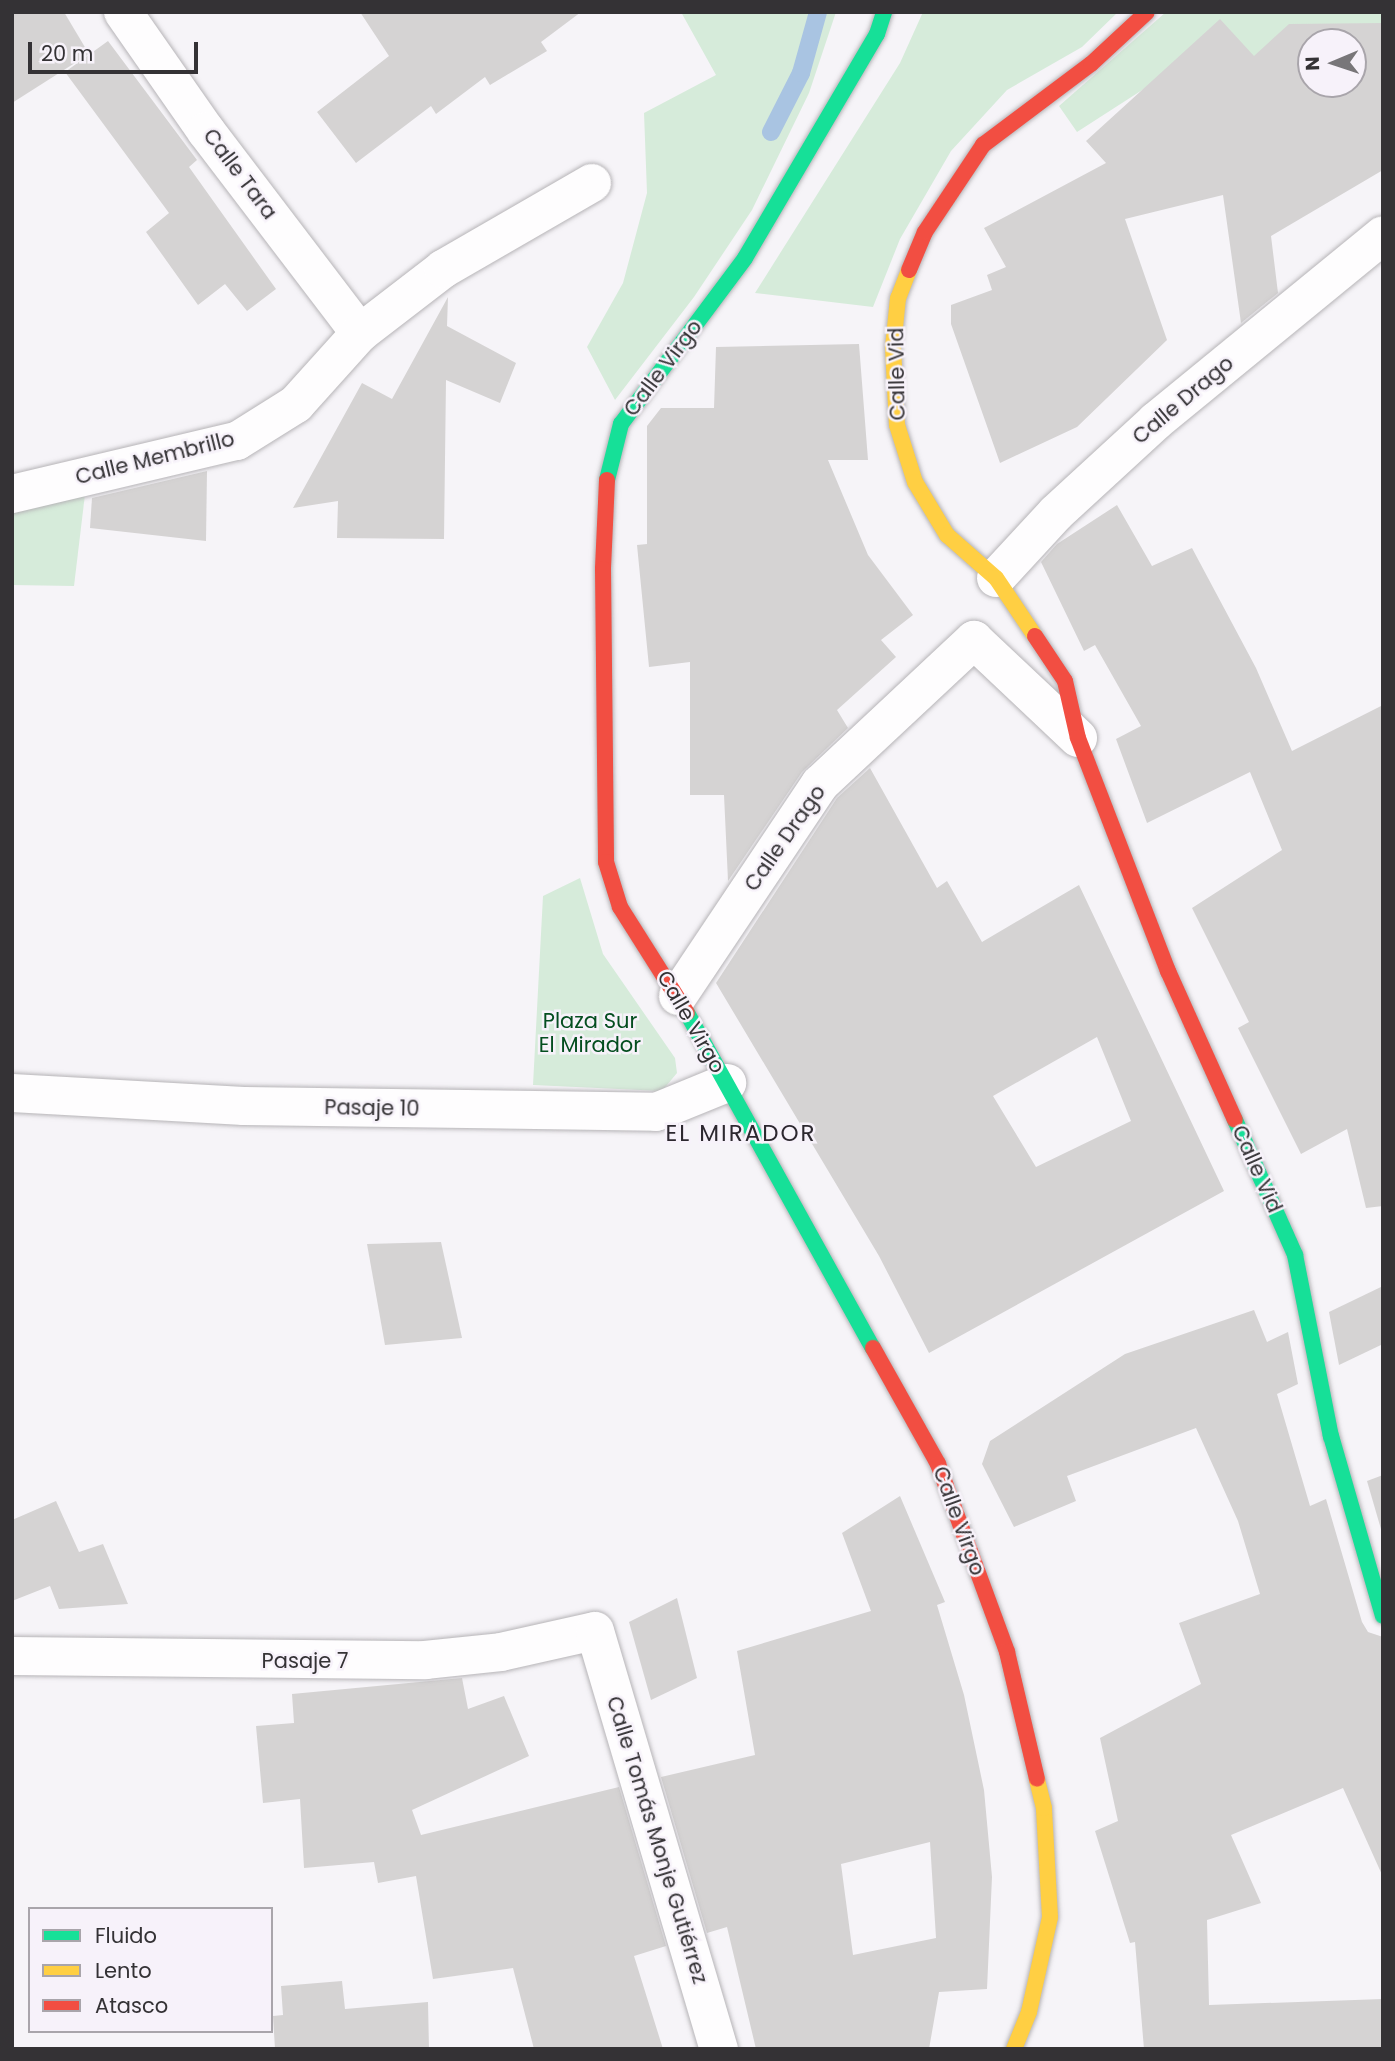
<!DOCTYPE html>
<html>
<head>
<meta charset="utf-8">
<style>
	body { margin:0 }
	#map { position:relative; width:1395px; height:2061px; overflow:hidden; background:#f6f4f8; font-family:Poppins,sans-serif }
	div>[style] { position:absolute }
	.green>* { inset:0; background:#d6ebda }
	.stream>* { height:18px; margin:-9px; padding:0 9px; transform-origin:9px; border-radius:9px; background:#a9c4e2 }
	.building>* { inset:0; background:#d5d3d3 }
	.roads { filter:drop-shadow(0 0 2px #b6b4b7) drop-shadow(0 0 2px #b6b4b7) }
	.street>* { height:38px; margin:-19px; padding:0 19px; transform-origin:19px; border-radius:19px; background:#fefdfe }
	.fast>* { height:16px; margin:-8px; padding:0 8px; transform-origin:8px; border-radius:8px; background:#16e098 }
	.slow>* { height:16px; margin:-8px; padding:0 8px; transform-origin:8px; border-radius:8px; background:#ffcf43 }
	.jam>* { height:16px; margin:-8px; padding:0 8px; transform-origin:8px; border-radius:8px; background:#f24e42 }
	span { translate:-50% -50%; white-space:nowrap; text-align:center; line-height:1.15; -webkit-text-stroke:5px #f7f2fa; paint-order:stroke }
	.street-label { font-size:21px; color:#343235 }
	.park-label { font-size:21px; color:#044e1f }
	.neighbourhood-label { font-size:23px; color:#2c282f; letter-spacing:2px }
	.frame { position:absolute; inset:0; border:14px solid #343235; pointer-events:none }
	.legend { position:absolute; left:28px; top:1907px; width:245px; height:126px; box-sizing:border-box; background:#f7f2fa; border:2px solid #a9a5ab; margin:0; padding:9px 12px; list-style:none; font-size:21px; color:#343235 }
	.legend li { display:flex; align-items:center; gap:14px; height:35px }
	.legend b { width:35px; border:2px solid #a9a5ab }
	.north { position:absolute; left:1297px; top:28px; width:70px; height:70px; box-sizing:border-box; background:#f7f2fa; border:2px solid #a9a5ab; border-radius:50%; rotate:268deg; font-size:19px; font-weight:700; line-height:28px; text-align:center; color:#343235 }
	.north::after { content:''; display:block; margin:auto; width:24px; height:32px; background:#787679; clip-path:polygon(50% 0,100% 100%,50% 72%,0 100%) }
	.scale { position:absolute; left:28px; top:42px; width:170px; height:32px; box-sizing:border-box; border:4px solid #343235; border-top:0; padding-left:9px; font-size:21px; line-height:24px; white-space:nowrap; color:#343235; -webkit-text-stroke:5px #f7f2fa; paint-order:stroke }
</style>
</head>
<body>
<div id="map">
	<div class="green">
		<div style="clip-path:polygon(681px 12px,836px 12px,809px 93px,752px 210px,694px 297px,615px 400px,587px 347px,623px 283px,647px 193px,644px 113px,716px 75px)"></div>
		<div style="clip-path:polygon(923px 12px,1118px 12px,1082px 47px,1007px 90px,951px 151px,900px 239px,873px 307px,755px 293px,900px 63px)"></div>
		<div style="clip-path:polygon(1166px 12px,1383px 12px,1383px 55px,1353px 42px,1311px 42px,1311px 56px,1241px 57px,1223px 38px,1077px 132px,1059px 106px)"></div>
		<div style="clip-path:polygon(86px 486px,74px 586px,12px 585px,12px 505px)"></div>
		<div style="clip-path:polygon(580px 878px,603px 954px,675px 1058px,677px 1073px,662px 1091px,533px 1085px,543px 896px)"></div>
	</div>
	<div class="stream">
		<div style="left:771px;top:132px;width:66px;rotate:-63deg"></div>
		<div style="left:801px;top:73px;width:63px;rotate:-74.4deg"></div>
	</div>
	<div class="building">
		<div style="clip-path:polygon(12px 12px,64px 12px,89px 54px,12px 103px)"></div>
		<div style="clip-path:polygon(360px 12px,581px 12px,541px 42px,547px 51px,490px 85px,485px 77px,436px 114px,431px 106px,356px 163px,317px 112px,389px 56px)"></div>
		<div style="clip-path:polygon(evenodd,1220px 19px,1254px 56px,1289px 24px,1383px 23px,1383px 170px,1271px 236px,1278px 293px,1241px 323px,1223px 195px,1125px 219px,1167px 340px,1077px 427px,1000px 463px,951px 324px,951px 305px,992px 290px,987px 275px,1006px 267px,984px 228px,1106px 163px,1086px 141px,1220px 19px,1311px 42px,1353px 42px,1353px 84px,1311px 84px,1311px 42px)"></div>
		<div style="clip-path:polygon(108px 41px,197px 160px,189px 167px,276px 289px,247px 311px,225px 284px,198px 305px,146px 232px,169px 213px,65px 72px)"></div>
		<div style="clip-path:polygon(448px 297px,447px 326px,516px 363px,500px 403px,446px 380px,444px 539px,337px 538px,338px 501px,293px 508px,362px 383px,392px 399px)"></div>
		<div style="clip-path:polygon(859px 344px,868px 460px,828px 460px,868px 555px,913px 615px,881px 640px,896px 657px,837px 710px,848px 728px,802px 772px,728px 881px,724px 795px,690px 795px,690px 662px,649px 667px,637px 545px,647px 544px,647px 426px,661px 408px,714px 408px,716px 347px)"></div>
		<div style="clip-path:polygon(207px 471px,206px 541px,90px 528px,92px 498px)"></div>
		<div style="clip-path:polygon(1117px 505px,1152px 566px,1192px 548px,1256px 668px,1292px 751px,1383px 705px,1383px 1206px,1366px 1208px,1347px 1129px,1301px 1154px,1238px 1028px,1249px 1022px,1192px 908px,1282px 850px,1250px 772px,1147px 823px,1116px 739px,1141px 726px,1095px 645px,1084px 651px,1041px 562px,1057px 544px)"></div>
		<div style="clip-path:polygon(evenodd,870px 768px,937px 888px,947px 881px,982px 942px,1079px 885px,1224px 1191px,929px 1353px,879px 1256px,716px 983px,837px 798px,870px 768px,1097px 1037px,1131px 1121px,1036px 1167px,993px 1096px,1097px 1037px)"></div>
		<div style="clip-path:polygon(441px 1242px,462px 1338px,385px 1345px,367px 1244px)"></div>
		<div style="clip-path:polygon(1383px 1286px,1383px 1344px,1339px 1365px,1329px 1312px)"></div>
		<div style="clip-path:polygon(1254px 1310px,1267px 1342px,1288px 1332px,1298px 1384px,1277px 1394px,1310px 1506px,1326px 1499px,1362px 1622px,1368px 1632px,1383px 1637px,1383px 1877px,1343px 1788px,1231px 1835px,1261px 1903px,1207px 1920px,1209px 2005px,1383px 1999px,1383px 2049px,1144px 2049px,1135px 1942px,1130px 1943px,1095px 1831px,1118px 1821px,1100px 1738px,1201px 1684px,1179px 1623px,1260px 1594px,1238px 1521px,1196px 1428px,1067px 1476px,1076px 1501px,1014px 1527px,982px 1464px,990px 1441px,1125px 1354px)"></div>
		<div style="clip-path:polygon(1383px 1475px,1383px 1536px,1367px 1481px)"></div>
		<div style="clip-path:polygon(evenodd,900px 1496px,945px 1602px,937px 1605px,964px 1695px,984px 1790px,992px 1877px,987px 1989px,939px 1992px,929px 2049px,756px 2049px,727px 1927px,707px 1933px,661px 1777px,755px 1755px,737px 1651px,871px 1611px,842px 1533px,900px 1496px,930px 1842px,936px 1938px,853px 1955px,841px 1864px,930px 1842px)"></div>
		<div style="clip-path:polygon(56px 1501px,79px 1552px,103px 1544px,128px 1604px,59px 1609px,50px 1586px,12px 1601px,12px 1520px)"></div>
		<div style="clip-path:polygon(677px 1598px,697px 1678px,651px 1700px,629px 1622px)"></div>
		<div style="clip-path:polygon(462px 1678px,468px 1709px,504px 1696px,529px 1756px,412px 1810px,421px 1835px,619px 1787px,666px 1946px,634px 1956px,663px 2049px,534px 2049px,513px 1968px,433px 1979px,416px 1876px,378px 1883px,374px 1862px,304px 1868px,300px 1799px,263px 1803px,256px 1726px,294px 1723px,292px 1694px)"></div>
		<div style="clip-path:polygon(342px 1981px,345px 2009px,428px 2002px,429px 2049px,275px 2049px,273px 2016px,283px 2015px,281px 1986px)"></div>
	</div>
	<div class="roads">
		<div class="street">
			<div style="left:123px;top:12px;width:145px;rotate:55.1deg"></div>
			<div style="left:206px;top:131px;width:254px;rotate:52.7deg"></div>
			<div style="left:12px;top:494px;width:231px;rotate:-13.3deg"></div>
			<div style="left:237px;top:441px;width:70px;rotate:-32.1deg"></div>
			<div style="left:296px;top:404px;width:96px;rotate:-48deg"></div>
			<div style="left:360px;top:333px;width:105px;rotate:-37.6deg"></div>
			<div style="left:443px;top:269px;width:172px;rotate:-30deg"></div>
			<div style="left:996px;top:578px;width:88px;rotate:-47.3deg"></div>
			<div style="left:1056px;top:513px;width:136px;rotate:-42.6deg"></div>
			<div style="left:1156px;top:421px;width:293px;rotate:-39.3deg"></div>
			<div style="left:678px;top:996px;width:255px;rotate:-56.2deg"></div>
			<div style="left:820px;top:784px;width:211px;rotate:-43.1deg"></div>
			<div style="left:974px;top:640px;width:143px;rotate:43.3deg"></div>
			<div style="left:12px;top:1093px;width:232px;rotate:3.2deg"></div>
			<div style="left:244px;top:1106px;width:412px;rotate:0.8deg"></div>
			<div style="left:656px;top:1112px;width:77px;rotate:-22.2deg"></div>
			<div style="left:12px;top:1656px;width:413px;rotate:0.6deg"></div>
			<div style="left:425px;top:1660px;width:76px;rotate:-6deg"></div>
			<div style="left:501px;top:1652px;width:96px;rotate:-12.6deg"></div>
			<div style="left:595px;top:1631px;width:436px;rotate:73.5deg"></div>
		</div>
		<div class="fast">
			<div style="left:607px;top:480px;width:58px;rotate:-76deg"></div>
			<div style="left:621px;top:424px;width:207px;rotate:-53.2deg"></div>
			<div style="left:745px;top:258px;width:260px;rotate:-59.5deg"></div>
			<div style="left:877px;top:34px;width:23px;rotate:-72deg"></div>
			<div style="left:687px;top:1013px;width:383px;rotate:61deg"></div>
			<div style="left:1235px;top:1120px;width:148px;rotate:66deg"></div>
			<div style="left:1295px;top:1255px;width:185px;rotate:78.8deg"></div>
			<div style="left:1331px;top:1436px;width:187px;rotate:73.9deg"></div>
		</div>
		<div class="slow">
			<div style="left:909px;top:270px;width:30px;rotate:111deg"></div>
			<div style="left:898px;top:298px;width:49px;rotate:95.8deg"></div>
			<div style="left:893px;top:347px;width:78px;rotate:87.1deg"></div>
			<div style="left:897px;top:425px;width:60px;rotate:72.5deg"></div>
			<div style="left:915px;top:482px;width:62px;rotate:58.9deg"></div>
			<div style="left:947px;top:535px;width:65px;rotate:41.3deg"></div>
			<div style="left:996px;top:578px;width:70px;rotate:56.1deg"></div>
			<div style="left:1014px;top:2049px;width:40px;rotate:-68deg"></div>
			<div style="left:1029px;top:2012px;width:97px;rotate:-77.5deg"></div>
			<div style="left:1050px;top:1917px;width:109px;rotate:-93.2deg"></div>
			<div style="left:1044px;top:1808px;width:30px;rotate:-104deg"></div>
		</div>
		<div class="jam">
			<div style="left:909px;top:270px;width:41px;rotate:-67.2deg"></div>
			<div style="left:925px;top:232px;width:105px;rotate:-56.3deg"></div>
			<div style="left:983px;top:145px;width:135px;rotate:-36.9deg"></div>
			<div style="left:1091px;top:64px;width:76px;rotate:-42.9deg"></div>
			<div style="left:607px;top:480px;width:89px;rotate:92.6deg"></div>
			<div style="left:603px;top:569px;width:293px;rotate:89.4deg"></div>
			<div style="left:606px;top:862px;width:47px;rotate:72.7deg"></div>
			<div style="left:620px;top:907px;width:125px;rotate:57.7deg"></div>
			<div style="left:1035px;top:636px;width:54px;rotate:56.3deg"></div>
			<div style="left:1065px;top:681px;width:58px;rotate:77.2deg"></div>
			<div style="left:1078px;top:738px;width:250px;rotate:68.9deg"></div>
			<div style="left:1168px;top:971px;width:163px;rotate:65.8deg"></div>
			<div style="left:873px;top:1348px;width:133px;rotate:60.7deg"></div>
			<div style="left:938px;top:1464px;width:200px;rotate:69.8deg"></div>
			<div style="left:1007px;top:1652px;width:130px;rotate:76.7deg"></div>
		</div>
	</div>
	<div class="street-label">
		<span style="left:240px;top:174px;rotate:53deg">Calle Tara</span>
		<span style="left:663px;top:368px;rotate:-53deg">Calle Virgo</span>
		<span style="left:897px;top:374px;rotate:-91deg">Calle Vid</span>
		<span style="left:1183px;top:400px;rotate:-40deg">Calle Drago</span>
		<span style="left:155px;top:458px;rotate:-14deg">Calle Membrillo</span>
		<span style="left:785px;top:838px;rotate:-55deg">Calle Drago</span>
		<span style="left:691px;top:1022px;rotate:60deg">Calle Virgo</span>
		<span style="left:372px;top:1108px;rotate:1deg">Pasaje 10</span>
		<span style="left:1257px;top:1169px;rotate:66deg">Calle Vid</span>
		<span style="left:959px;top:1521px;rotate:70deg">Calle Virgo</span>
		<span style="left:305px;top:1661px">Pasaje 7</span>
		<span style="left:657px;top:1840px;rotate:73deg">Calle Tomás Monje Gutiérrez</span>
	</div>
	<div class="park-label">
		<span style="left:590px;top:1033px">Plaza Sur<br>El Mirador</span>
	</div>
	<div class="neighbourhood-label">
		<span style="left:741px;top:1133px">EL MIRADOR</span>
	</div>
	<div class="frame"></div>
	<ul class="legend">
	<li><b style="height:9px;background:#16e098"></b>Fluido</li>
	<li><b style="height:9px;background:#ffcf43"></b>Lento</li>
	<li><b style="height:9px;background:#f24e42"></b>Atasco</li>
	</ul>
	<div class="north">N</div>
	<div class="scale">20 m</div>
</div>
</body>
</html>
